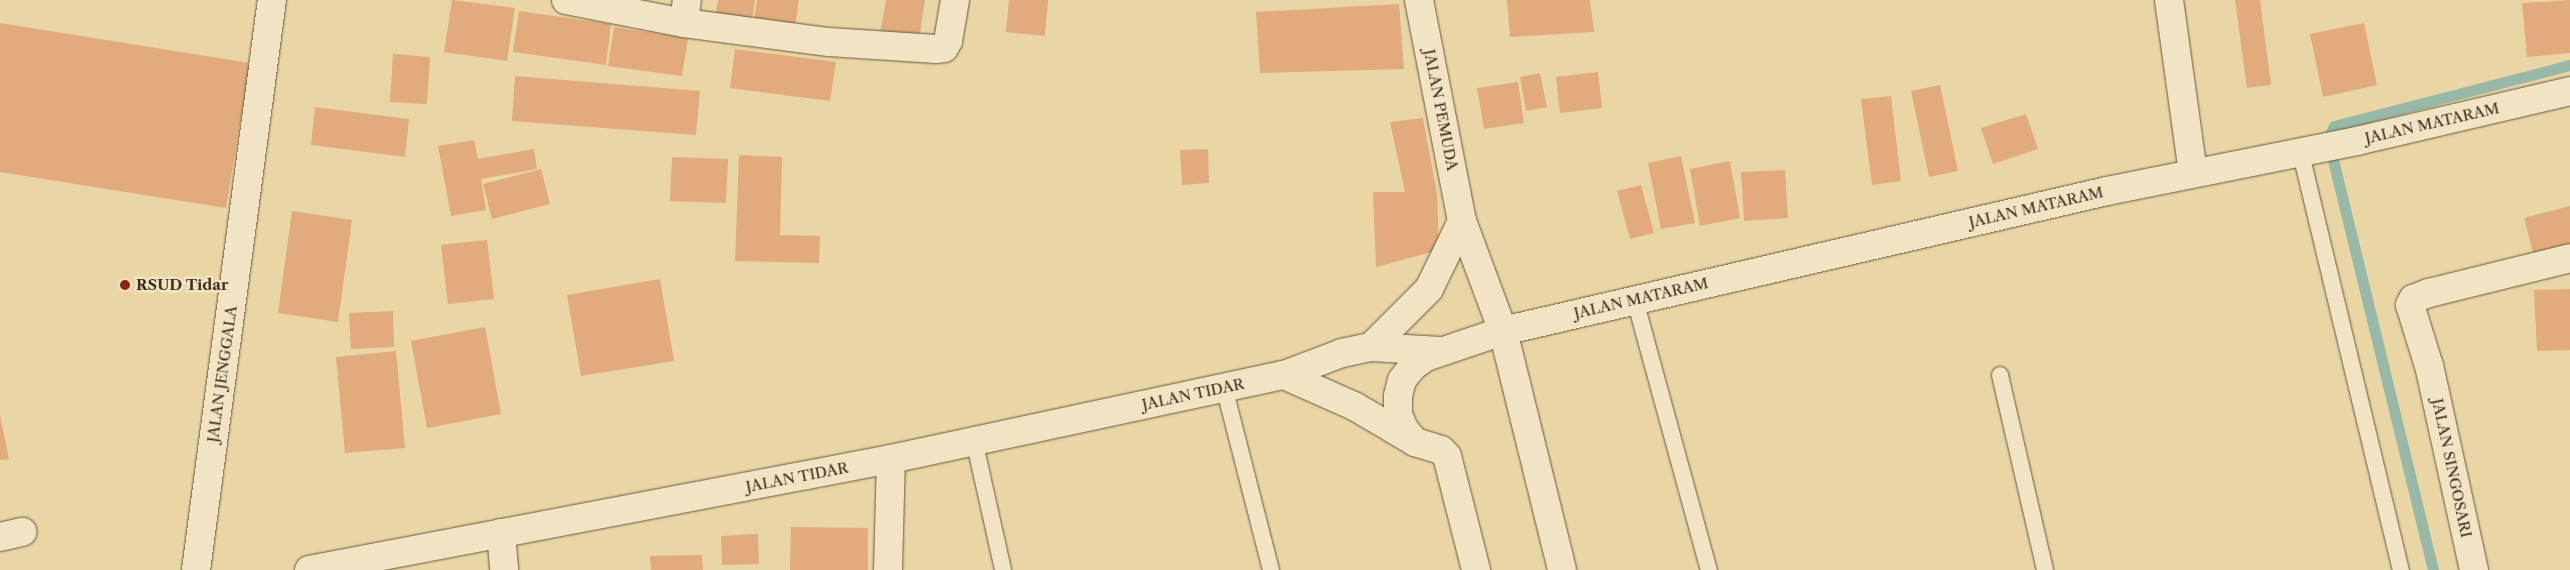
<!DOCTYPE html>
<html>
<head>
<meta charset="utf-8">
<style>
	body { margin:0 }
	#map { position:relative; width:2570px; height:570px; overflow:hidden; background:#ead5a5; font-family:"Libre Caslon Text",serif }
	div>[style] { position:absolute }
	.stream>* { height:11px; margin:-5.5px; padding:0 5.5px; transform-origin:5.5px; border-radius:5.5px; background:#98b9a7 }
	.building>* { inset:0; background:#e2ab7e }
	.roads { filter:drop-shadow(0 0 1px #6a573f) drop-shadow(0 0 1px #6a573f) }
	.lane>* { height:16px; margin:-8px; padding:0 8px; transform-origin:8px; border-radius:8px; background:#f1e4c4 }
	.street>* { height:28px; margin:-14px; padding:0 14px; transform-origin:14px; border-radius:14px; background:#f1e4c4 }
	.secondary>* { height:28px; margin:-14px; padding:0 14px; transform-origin:14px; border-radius:14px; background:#f1e4c4 }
	.dots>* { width:14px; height:14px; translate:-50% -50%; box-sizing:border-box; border:2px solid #f1e4c4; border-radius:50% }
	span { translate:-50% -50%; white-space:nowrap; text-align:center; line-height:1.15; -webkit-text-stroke:5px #f1e4c4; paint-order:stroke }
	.street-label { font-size:15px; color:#3f2d1d }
	.poi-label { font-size:15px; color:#3f2d1d; font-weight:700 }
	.left { translate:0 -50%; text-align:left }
</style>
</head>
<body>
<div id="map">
	<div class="stream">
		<div style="left:2433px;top:570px;width:445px;rotate:-103.7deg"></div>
		<div style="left:2328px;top:138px;width:13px;rotate:-63deg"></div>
		<div style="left:2334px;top:126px;width:244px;rotate:-14.5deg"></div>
	</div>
	<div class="building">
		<div style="clip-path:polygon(452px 0,515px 8px,507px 61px,444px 52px)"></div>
		<div style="clip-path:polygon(718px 0,755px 0,752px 19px,716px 14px)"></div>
		<div style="clip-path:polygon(757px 0,799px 0,795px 26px,754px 22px)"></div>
		<div style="clip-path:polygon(886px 0,925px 0,919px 39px,880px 33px)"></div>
		<div style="clip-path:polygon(1009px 0,1048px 0,1045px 36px,1006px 32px)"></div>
		<div style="clip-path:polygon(1507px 0,1590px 0,1594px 32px,1510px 37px)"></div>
		<div style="clip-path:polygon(2235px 0,2260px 0,2271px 85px,2247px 88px)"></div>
		<div style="clip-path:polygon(2570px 0,2570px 53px,2527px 57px,2522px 3px)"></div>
		<div style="clip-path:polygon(1399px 4px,1404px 69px,1260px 73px,1256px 12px)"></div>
		<div style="clip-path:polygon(519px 11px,611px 24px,606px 65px,513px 52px)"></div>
		<div style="clip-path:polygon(0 23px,250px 63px,226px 208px,0 172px)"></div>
		<div style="clip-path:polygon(2364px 23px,2377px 85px,2323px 97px,2310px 34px)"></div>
		<div style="clip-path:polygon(614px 27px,688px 38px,682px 76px,608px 66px)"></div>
		<div style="clip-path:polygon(735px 49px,836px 62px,830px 101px,730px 88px)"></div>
		<div style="clip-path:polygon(393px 54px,430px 57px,427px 104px,390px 102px)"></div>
		<div style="clip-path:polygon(1598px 72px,1602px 108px,1560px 113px,1556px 77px)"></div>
		<div style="clip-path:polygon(1540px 73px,1547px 107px,1526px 111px,1520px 77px)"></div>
		<div style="clip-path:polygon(515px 76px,700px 91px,696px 135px,512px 121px)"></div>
		<div style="clip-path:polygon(1518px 82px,1524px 123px,1484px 129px,1477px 88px)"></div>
		<div style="clip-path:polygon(1940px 85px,1958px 171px,1929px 177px,1911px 91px)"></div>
		<div style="clip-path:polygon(1891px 96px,1901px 181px,1872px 185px,1861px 99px)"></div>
		<div style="clip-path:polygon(315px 107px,409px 119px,405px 157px,311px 145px)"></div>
		<div style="clip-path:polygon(2026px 114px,2038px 149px,1993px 164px,1981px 128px)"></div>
		<div style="clip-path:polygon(1423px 118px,1437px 194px,1439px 250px,1376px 267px,1373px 192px,1405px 192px,1390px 122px)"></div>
		<div style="clip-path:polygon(474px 140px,478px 159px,534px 149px,537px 169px,481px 179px,486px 210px,451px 216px,438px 146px)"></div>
		<div style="clip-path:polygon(1208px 149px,1209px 183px,1182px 185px,1180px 150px)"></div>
		<div style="clip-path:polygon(739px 155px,782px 157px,780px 235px,820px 236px,819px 263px,735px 261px)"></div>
		<div style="clip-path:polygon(1681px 156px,1695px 223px,1661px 229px,1648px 163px)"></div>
		<div style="clip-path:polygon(672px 157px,728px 159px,726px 203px,670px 201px)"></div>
		<div style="clip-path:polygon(1730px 161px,1740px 218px,1700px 226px,1690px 169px)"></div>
		<div style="clip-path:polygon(541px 169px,550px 204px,492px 219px,483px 184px)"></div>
		<div style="clip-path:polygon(1785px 170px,1788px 218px,1744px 221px,1741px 172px)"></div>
		<div style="clip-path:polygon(1641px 185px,1654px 233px,1630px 239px,1617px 191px)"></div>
		<div style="clip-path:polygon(2570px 206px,2570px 251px,2535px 260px,2524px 218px)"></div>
		<div style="clip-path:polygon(292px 211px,352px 220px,338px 322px,278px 313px)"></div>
		<div style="clip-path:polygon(487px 240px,494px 299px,448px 304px,441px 245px)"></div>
		<div style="clip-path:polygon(660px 279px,674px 361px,581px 376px,567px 295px)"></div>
		<div style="clip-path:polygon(2570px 289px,2570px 350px,2537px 351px,2534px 290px)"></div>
		<div style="clip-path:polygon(393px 311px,394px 347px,351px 349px,349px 313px)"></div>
		<div style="clip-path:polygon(485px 327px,501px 414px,427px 428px,411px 341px)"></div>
		<div style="clip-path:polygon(396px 351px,405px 448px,345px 453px,336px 357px)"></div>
		<div style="clip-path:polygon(0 415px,9px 459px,0 460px)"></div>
		<div style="clip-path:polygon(791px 527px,868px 528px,868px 570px,790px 570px)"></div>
		<div style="clip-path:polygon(758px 534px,759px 564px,722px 565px,721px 536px)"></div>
		<div style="clip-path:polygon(702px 555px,703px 570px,651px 570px,650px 556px)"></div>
	</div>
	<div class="roads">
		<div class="lane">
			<div style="left:2300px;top:150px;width:432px;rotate:76.5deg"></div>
			<div style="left:1635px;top:300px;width:280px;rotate:74.7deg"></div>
			<div style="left:2000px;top:375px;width:200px;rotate:77deg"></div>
			<div style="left:1224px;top:387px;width:189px;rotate:75.6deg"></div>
			<div style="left:974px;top:440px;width:133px;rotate:77.4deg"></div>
		</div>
		<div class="street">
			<div style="left:566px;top:0;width:120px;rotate:11deg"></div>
			<div style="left:684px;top:23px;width:23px;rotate:-83deg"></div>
			<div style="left:2169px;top:0;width:174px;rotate:82.1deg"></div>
			<div style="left:684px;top:23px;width:146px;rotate:7.5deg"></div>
			<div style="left:829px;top:42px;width:107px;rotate:3.7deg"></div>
			<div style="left:936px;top:49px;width:8px;rotate:-7deg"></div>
			<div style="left:944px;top:48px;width:8px;rotate:-60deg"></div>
			<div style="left:948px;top:41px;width:42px;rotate:-80.3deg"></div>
			<div style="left:501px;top:533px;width:37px;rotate:85deg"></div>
			<div style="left:0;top:537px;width:23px;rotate:-13deg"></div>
			<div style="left:196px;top:570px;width:575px;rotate:-82.41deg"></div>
			<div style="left:888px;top:570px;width:111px;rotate:-88.5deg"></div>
			<div style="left:2474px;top:570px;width:209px;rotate:-102.4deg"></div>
			<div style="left:2429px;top:366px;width:64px;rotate:-107.3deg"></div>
			<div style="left:2410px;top:305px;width:7px;rotate:-63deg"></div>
			<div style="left:2413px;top:299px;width:17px;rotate:-21deg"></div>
			<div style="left:2429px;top:293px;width:145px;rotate:-13.9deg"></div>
		</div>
		<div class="secondary">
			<div style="left:1419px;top:0;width:225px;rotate:79deg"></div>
			<div style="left:1462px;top:221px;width:117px;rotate:69.6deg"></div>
			<div style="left:1503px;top:331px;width:246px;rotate:76.1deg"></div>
			<div style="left:1371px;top:347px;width:82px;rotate:-45deg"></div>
			<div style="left:1429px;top:289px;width:76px;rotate:-64.1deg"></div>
			<div style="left:1284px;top:375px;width:77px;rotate:23.9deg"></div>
			<div style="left:1354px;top:406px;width:71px;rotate:30.5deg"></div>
			<div style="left:1415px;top:442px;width:27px;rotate:17deg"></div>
			<div style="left:1441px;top:450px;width:8px;rotate:45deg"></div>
			<div style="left:1447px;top:456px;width:118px;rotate:75.7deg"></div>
			<div style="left:1415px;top:442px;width:17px;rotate:-130deg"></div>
			<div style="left:1404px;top:429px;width:16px;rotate:-112deg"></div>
			<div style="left:1398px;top:414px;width:18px;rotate:-90deg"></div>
			<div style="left:1398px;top:396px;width:16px;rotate:-76deg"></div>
			<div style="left:1402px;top:380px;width:16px;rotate:-52deg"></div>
			<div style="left:1412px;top:367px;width:17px;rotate:-36deg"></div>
			<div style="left:1426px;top:357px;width:81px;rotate:-18.7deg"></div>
			<div style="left:1503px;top:331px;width:620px;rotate:-13.05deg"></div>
			<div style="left:2107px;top:191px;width:255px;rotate:-11.3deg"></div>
			<div style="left:2357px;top:141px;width:219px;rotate:-13.2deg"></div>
			<div style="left:309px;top:570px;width:592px;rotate:-10.8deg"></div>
			<div style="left:891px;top:459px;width:402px;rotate:-12.1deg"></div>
			<div style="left:1284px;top:375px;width:62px;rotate:-20.8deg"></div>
			<div style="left:1342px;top:353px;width:30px;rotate:-12deg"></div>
			<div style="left:1371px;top:347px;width:70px;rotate:3.3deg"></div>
		</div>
	</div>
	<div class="dots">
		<div style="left:125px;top:285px;background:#8f2418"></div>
	</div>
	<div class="street-label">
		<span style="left:1441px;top:110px;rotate:79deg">JALAN PEMUDA</span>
		<span style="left:2432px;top:123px;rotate:-13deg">JALAN MATARAM</span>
		<span style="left:2036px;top:207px;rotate:-13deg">JALAN MATARAM</span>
		<span style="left:1641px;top:298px;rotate:-13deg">JALAN MATARAM</span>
		<span style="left:222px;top:374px;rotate:-82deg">JALAN JENGGALA</span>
		<span style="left:1193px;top:394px;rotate:-12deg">JALAN TIDAR</span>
		<span style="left:2452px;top:468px;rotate:78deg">JALAN SINGOSARI</span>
		<span style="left:797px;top:477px;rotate:-11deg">JALAN TIDAR</span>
	</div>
	<div class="poi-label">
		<span class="left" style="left:136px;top:285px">RSUD Tidar</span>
	</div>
</div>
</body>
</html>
